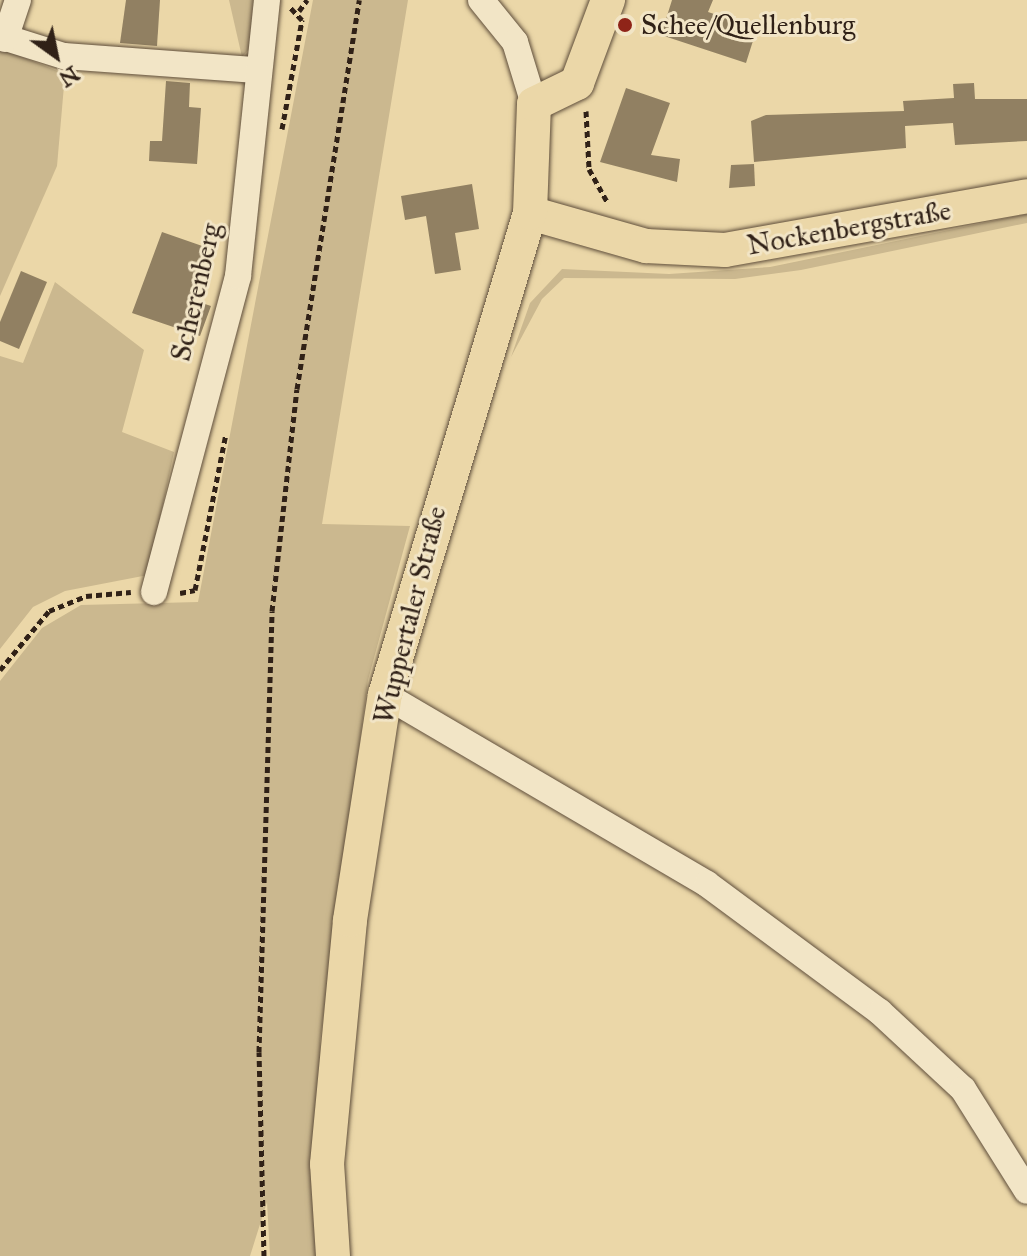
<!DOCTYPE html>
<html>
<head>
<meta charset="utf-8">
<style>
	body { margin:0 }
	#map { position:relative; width:1027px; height:1256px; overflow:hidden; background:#ebd7a8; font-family:"IM FELL Great Primer",serif }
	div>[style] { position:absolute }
	.green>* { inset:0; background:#cbb88f }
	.building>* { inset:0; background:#918062 }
	.path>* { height:5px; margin-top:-2.5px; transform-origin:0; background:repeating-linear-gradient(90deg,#302117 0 6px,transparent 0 10px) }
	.roads { filter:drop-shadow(0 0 2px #5f4e3b) drop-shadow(0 0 2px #5f4e3b) }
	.minor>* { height:26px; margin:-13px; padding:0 13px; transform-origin:13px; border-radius:13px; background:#f2e5c6 }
	.major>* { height:34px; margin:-17px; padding:0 17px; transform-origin:17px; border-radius:17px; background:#ebd7a8 }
	.dots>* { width:22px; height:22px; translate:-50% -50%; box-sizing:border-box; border:4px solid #f2e5c6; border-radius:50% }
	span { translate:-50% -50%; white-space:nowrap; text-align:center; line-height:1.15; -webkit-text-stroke:6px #f2e5c6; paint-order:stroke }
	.poi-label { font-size:28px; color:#302117 }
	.left { translate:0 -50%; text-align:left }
	.street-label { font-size:28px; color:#302117 }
	.north { position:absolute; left:16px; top:16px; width:80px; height:80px; -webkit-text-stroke:6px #f2e5c6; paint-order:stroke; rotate:147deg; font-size:22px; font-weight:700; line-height:32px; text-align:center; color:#302117 }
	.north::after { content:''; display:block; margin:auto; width:28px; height:36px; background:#302117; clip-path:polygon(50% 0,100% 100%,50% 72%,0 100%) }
</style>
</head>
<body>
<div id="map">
	<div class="green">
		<div style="clip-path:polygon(229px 0,253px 0,250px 48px,242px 57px)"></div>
		<div style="clip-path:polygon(313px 0,408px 0,322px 524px,410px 526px,368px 680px,320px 1040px,320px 1256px,270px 1256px,267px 1202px,250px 1256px,0 1256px,0 681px,42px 628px,81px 605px,198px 602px)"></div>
		<div style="clip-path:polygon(0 48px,65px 74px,57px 166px,0 296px)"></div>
		<div style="clip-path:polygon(1027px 214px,1027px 223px,801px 270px,735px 279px,564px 278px,542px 299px,511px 357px,530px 303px,562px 269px,669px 274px,770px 267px)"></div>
		<div style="clip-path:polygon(55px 282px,144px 350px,122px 432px,174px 452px,148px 575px,65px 591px,33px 607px,0 649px,0 356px,23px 363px)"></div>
	</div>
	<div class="building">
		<div style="clip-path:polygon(126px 0,160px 0,157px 46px,120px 43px)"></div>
		<div style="clip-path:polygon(672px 0,713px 0,708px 12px,757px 28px,746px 63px,661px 35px)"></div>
		<div style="clip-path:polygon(166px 81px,190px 83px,189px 107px,201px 108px,197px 164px,149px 161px,150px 141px,162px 141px)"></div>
		<div style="clip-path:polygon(974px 83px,975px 99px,1027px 99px,1027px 141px,955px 145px,953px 123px,905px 126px,906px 148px,754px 162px,751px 121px,766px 115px,904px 111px,903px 101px,954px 98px,953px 84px)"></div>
		<div style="clip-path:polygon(626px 88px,670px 103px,651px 155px,680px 159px,677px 182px,600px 162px)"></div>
		<div style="clip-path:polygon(754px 164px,755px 186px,729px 188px,731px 165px)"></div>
		<div style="clip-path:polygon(472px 184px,479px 229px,455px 233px,461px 270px,435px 274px,426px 216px,405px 220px,401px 196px)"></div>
		<div style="clip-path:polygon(162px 232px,208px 248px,190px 299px,211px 306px,200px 336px,132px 313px)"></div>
		<div style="clip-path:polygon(21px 271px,47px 282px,19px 349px,0 341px,0 322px)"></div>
	</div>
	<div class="path">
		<div style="left:299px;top:11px;width:14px;rotate:-54deg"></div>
		<div style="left:586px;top:111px;width:58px;rotate:87deg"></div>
		<div style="left:589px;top:169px;width:39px;rotate:61deg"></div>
		<div style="left:282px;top:129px;width:111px;rotate:-79.6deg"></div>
		<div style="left:302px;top:20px;width:18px;rotate:-133deg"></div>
		<div style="left:180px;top:593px;width:15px;rotate:-11deg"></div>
		<div style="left:195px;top:590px;width:159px;rotate:-78.8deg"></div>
		<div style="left:0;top:670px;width:77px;rotate:-50.3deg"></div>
		<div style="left:49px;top:611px;width:40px;rotate:-22deg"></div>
		<div style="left:86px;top:596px;width:45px;rotate:-5.1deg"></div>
		<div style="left:264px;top:1256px;width:204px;rotate:-91.4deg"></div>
		<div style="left:259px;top:1052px;width:441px;rotate:-88.3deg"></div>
		<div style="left:272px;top:611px;width:223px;rotate:-83.6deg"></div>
		<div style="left:297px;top:389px;width:394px;rotate:-80.9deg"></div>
	</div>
	<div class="roads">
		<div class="minor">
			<div style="left:481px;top:0;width:54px;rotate:51deg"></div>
			<div style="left:515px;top:42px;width:65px;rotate:73deg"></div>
			<div style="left:0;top:36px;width:67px;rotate:17.4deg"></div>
			<div style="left:64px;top:56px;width:193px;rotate:4.2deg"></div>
			<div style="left:5px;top:39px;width:41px;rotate:-71.6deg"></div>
			<div style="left:154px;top:592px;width:327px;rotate:-75.1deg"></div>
			<div style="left:238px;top:276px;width:278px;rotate:-84deg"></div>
			<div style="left:385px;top:695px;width:373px;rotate:30.4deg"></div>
			<div style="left:707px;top:884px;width:215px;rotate:36.5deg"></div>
			<div style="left:880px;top:1012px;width:113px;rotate:42.9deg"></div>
			<div style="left:963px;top:1089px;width:120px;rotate:57.9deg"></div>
		</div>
		<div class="major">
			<div style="left:530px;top:213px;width:121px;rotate:15.9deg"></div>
			<div style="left:646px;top:246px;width:79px;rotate:2.9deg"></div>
			<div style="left:725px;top:250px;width:307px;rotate:-10.1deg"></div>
			<div style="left:333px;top:1256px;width:92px;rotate:-93.7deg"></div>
			<div style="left:327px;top:1164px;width:245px;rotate:-84.6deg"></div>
			<div style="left:350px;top:920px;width:228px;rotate:-81.2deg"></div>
			<div style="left:385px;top:695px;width:503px;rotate:-73.26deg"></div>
			<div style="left:530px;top:213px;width:109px;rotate:-87.9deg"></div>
			<div style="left:534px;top:104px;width:48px;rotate:-26deg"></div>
			<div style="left:577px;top:83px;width:89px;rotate:-69.5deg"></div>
		</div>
	</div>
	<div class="dots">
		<div style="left:625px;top:25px;background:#8f2418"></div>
	</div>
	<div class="poi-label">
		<span class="left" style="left:641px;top:25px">Schee/Quellenburg</span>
	</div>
	<div class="street-label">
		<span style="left:849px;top:228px;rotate:-10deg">Nockenbergstraße</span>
		<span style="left:196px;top:292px;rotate:-77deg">Scherenberg</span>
		<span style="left:410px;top:615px;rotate:-76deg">Wuppertaler Straße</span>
	</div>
	<div class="north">N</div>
</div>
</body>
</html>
